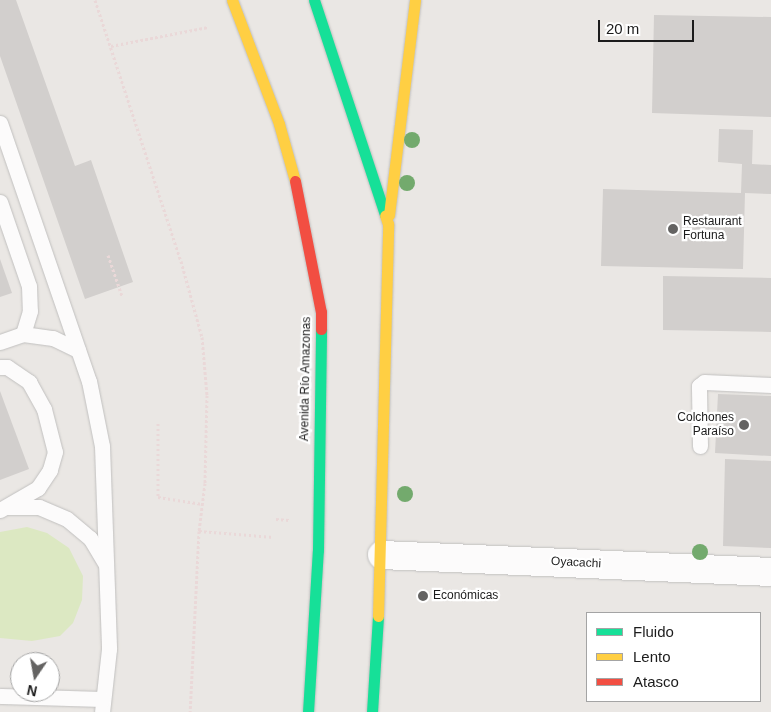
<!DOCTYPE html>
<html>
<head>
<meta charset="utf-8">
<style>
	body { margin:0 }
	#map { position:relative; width:771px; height:712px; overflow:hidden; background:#eae7e4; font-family:Helvetica,sans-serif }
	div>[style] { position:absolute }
	.grass>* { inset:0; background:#dce8c2 }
	.building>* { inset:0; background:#d2cfcd }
	.path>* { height:3px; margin-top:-1.5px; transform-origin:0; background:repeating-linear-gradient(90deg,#ead8d8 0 2.5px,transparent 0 5px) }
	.roads { filter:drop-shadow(0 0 1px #c1c0bf) drop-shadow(0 0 1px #c1c0bf) }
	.lane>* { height:15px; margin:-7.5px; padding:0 7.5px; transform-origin:7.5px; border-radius:7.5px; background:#fcfbfb }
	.street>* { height:28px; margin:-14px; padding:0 14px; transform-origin:14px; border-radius:14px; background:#fcfbfb }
	.fast>* { height:11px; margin:-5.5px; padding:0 5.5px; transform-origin:5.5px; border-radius:5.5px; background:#16e098 }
	.slow>* { height:11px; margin:-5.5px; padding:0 5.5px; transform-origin:5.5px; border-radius:5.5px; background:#ffcf43 }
	.jam>* { height:11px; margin:-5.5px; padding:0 5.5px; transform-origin:5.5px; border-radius:5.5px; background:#f24e42 }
	.trees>* { width:16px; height:16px; margin:-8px; border-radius:50%; background:#73aa6d }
	.dots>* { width:14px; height:14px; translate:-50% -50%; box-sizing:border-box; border:2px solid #fff; border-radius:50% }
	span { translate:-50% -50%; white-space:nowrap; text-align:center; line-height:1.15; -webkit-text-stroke:4.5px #fff; paint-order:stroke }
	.poi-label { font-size:12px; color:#1c1c1c }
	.left { translate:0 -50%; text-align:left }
	.right { translate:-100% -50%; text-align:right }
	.street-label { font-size:12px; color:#1c1c1c }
	.legend { position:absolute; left:586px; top:612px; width:175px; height:90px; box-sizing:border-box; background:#fff; border:1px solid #a4a4a4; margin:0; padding:6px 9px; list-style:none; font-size:15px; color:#1c1c1c }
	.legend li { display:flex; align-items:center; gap:10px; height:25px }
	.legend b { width:25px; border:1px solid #a4a4a4 }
	.north { position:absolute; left:10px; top:652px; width:50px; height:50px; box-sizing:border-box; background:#fff; border:1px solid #a4a4a4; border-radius:50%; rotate:192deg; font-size:14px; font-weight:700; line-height:20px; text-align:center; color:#1c1c1c }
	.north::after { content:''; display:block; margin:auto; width:18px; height:22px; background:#646362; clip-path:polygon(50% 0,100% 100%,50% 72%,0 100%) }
	.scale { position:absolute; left:598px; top:20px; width:96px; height:22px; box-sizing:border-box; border:2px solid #1c1c1c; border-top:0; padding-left:6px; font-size:15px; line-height:18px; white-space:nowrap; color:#1c1c1c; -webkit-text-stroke:4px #fff; paint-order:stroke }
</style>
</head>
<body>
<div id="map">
	<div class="grass">
		<div style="clip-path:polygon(27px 527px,47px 533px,69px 548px,83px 576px,82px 600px,73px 623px,60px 636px,32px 641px,0 638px,0 532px)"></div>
	</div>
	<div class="building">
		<div style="clip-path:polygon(0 0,16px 0,75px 166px,91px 160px,133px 282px,85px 299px,0 56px)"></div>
		<div style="clip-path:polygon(654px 15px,771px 17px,771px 117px,652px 113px)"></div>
		<div style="clip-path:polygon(719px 129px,753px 130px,752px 164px,771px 165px,771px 194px,745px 193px,743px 269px,601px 266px,603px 189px,741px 193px,742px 164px,718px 162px)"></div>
		<div style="clip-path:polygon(0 259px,12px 293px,0 297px)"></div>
		<div style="clip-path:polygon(663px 276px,771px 278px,771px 332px,663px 330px)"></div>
		<div style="clip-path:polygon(0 391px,29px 469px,0 480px)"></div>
		<div style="clip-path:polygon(718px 394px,771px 396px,771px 456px,715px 453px)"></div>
		<div style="clip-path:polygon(725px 459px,771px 461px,771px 548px,723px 546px)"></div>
	</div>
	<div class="path">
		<div style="left:95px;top:0;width:275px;rotate:71.8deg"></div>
		<div style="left:181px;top:261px;width:79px;rotate:74.6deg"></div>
		<div style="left:202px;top:337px;width:58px;rotate:85.1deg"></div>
		<div style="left:207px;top:395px;width:88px;rotate:91.3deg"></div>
		<div style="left:205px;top:483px;width:48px;rotate:97.1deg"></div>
		<div style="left:199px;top:531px;width:181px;rotate:92.8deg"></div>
		<div style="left:111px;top:46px;width:99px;rotate:-11.1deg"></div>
		<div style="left:108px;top:255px;width:43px;rotate:71.1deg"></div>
		<div style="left:158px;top:423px;width:74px;rotate:90deg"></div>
		<div style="left:158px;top:497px;width:45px;rotate:9deg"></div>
		<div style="left:276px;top:519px;width:13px;rotate:4deg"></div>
		<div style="left:199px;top:531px;width:75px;rotate:4.6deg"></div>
	</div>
	<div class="roads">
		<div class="lane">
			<div style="left:0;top:123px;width:273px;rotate:71deg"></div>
			<div style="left:89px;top:381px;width:66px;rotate:78.7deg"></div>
			<div style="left:102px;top:446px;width:203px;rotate:88deg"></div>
			<div style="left:109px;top:649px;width:63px;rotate:96.3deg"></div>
			<div style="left:0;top:202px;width:89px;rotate:71deg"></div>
			<div style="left:29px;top:286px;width:25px;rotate:88deg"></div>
			<div style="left:30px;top:311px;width:24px;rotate:107deg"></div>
			<div style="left:0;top:342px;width:24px;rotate:-19deg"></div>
			<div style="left:23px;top:334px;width:30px;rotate:8deg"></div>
			<div style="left:53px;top:338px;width:28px;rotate:26deg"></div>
			<div style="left:0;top:367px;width:7px"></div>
			<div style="left:7px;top:367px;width:27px;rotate:34deg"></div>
			<div style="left:29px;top:382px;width:31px;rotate:61deg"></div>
			<div style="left:44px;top:409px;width:44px;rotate:75.7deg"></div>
			<div style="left:55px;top:452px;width:19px;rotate:106deg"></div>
			<div style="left:50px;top:470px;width:22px;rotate:124deg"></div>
			<div style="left:38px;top:488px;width:44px;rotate:149.9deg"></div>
			<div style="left:700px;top:446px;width:60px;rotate:-91deg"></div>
			<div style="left:699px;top:386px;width:6px;rotate:-39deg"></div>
			<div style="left:704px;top:382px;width:67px;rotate:2.6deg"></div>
			<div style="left:7px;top:507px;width:32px"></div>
			<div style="left:39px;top:507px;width:30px;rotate:23deg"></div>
			<div style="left:67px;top:519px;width:30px;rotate:40deg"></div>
			<div style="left:90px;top:538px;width:31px;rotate:59deg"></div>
			<div style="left:0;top:696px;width:103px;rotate:1.7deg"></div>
		</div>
		<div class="street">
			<div style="left:382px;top:555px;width:389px;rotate:2.5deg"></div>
		</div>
		<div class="fast">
			<div style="left:314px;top:0;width:226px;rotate:71.7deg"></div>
			<div style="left:308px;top:712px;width:162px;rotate:-86.5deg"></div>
			<div style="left:318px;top:550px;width:221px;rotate:-89.2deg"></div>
			<div style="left:372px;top:712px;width:96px;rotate:-86.4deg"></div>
		</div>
		<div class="slow">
			<div style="left:232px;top:0;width:133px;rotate:69.2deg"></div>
			<div style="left:279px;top:124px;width:59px;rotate:74.3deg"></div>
			<div style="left:389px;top:215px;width:217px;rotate:-83.1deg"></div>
			<div style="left:378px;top:616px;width:392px;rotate:-88.5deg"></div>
			<div style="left:388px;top:224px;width:9px;rotate:-108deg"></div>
		</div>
		<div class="jam">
			<div style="left:295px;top:181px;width:134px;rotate:78.8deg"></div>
			<div style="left:321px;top:312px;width:17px;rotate:90deg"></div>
		</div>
	</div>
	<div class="trees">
		<div style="left:412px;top:140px"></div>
		<div style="left:407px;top:183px"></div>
		<div style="left:405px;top:494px"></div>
		<div style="left:700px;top:552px"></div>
	</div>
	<div class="dots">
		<div style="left:673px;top:229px;background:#646362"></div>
		<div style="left:744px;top:425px;background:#646362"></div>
		<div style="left:423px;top:596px;background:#646362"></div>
	</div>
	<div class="poi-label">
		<span class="left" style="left:683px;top:229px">Restaurant<br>Fortuna</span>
		<span class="right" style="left:734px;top:425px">Colchones<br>Paraíso</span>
		<span class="left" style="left:433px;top:596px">Económicas</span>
	</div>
	<div class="street-label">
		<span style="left:306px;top:379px;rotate:-89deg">Avenida Río Amazonas</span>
		<span style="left:576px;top:563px;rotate:3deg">Oyacachi</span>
	</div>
	<ul class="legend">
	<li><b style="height:6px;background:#16e098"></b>Fluido</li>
	<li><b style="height:6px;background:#ffcf43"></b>Lento</li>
	<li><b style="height:6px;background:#f24e42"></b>Atasco</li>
	</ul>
	<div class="north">N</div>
	<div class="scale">20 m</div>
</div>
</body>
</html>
